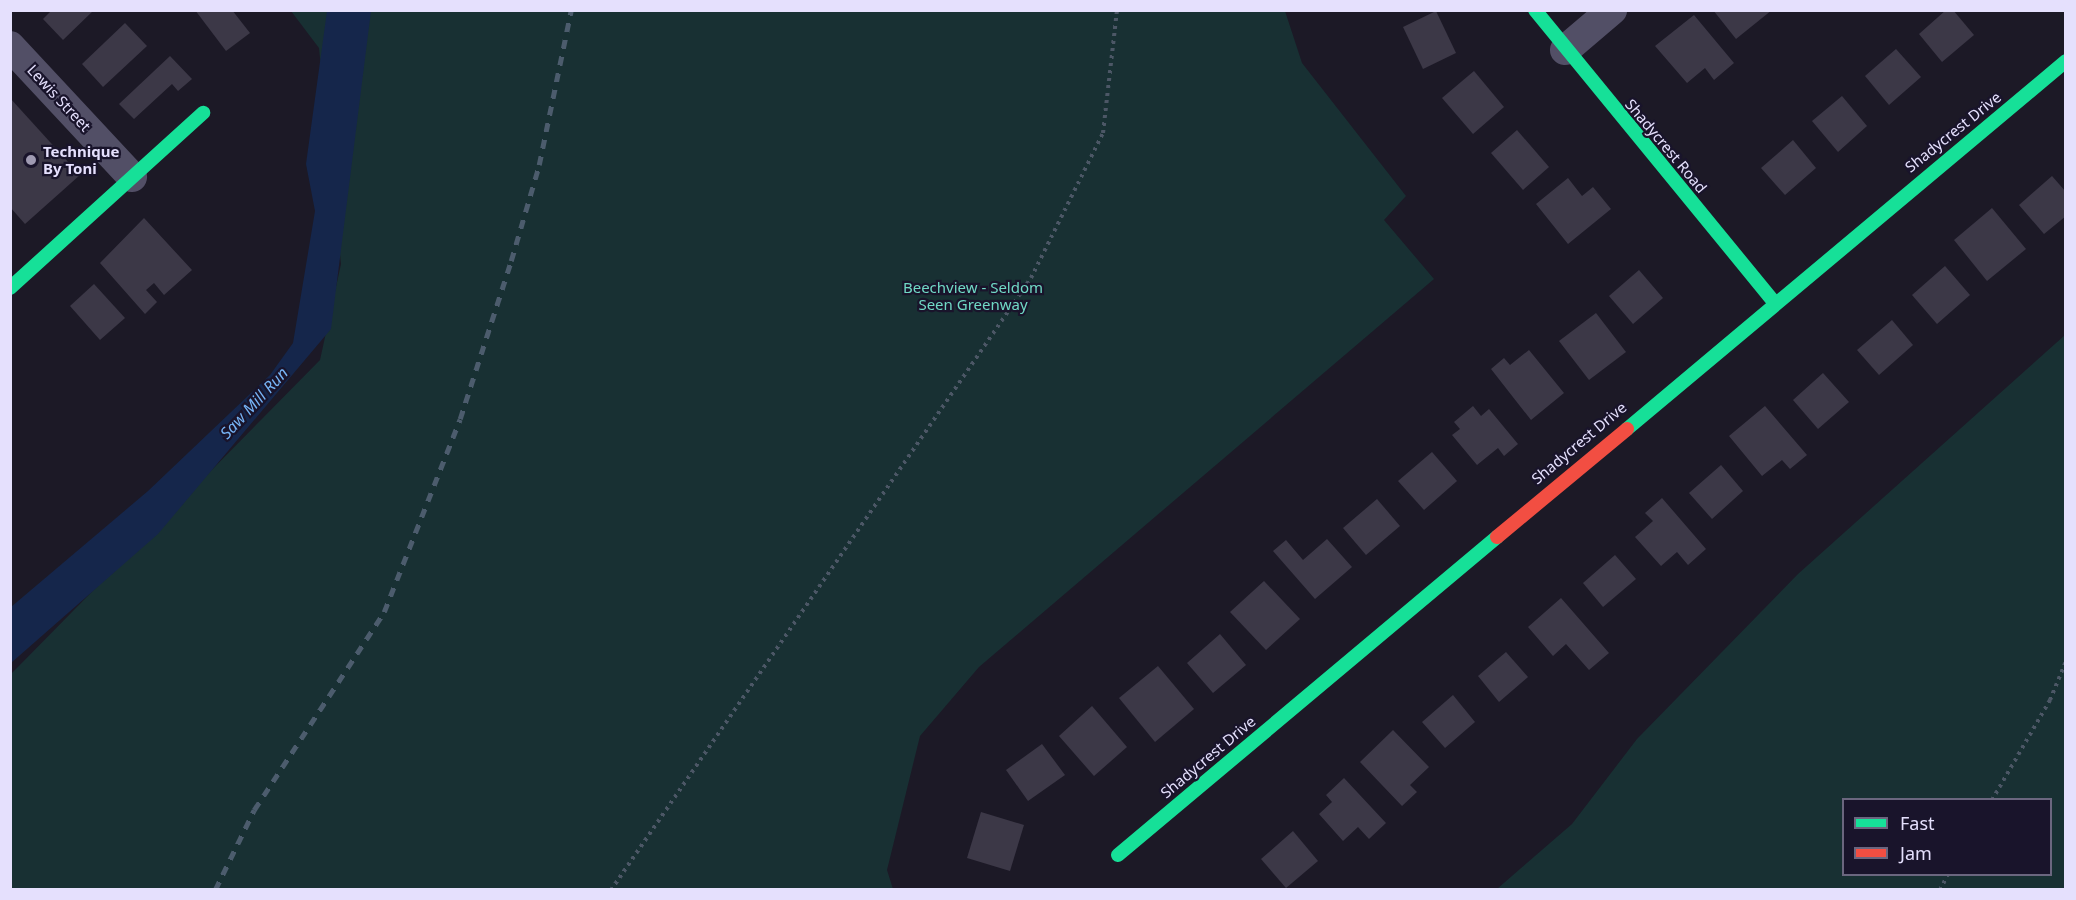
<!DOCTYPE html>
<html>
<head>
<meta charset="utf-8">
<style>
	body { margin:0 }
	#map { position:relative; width:2076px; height:900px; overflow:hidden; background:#1c1926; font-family:"Noto Sans",sans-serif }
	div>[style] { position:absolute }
	.green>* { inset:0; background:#183033 }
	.water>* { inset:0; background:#15264b }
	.building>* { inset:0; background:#3c3847 }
	.path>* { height:4px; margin-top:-2px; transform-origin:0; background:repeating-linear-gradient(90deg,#4c5766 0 3px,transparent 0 7.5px) }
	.street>* { height:30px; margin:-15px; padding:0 15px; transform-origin:15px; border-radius:15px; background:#524f66 }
	.fast>* { height:14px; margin:-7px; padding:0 7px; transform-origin:7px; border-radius:7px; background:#16e098 }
	.jam>* { height:14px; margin:-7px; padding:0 7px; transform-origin:7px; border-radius:7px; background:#f24e42 }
	.rail>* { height:4.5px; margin-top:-2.25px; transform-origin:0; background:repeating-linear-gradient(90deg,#4c5c6d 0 9px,transparent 0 17px) }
	.dots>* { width:16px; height:16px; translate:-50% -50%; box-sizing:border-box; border:3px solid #19142b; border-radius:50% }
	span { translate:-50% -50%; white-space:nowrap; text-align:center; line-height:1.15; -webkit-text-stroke:4.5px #19142b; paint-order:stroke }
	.street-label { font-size:15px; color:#e5e0fd }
	.poi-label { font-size:15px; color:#e5e0fd; font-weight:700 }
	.left { translate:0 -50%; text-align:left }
	.park-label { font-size:15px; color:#70d9c5 }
	.water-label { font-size:16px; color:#76b3f5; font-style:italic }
	.frame { position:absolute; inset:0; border:12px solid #e5e0fd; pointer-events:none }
	.legend { position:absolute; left:1842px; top:798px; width:210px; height:78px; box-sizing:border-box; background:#19142b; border:2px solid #6b667f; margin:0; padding:8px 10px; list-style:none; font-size:18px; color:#e5e0fd }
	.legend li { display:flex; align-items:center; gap:12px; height:30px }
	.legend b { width:30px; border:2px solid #6b667f }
</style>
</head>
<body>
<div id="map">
	<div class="green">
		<div style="clip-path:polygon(291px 11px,1285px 11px,1302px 63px,1406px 196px,1384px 220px,1434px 279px,979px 667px,920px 736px,887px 870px,893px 889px,11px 890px,11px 674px,320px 360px,341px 264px,319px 48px)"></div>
		<div style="clip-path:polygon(evenodd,2065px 335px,2065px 889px,1497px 889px,1572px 824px,1637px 739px,1798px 574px,2065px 335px,1844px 800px,2050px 800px,2050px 874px,1844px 874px,1844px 800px)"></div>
	</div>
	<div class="water">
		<div style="clip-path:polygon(327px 11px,371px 11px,331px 329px,158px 534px,11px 663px,11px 607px,148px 491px,270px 375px,293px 343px,315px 211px,306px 164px)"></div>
	</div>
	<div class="building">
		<div style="clip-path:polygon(52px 10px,94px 10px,63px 40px,43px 19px)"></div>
		<div style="clip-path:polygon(195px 10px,232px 10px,250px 33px,226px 51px)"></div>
		<div style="clip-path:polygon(1713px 10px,1772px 10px,1736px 39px)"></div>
		<div style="clip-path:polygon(1946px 10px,1953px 10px,1974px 35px,1942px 62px,1919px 34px)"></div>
		<div style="clip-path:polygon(1436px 11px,1456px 53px,1423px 69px,1403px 27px)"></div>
		<div style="clip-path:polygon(1694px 15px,1734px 63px,1714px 80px,1705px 68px,1687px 83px,1655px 46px)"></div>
		<div style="clip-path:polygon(125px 23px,147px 46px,103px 87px,82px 64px)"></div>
		<div style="clip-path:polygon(1896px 49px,1921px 77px,1889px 105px,1865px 76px)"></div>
		<div style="clip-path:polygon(170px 56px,192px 79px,178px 91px,172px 84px,134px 119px,119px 104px)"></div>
		<div style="clip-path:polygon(1474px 71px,1504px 107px,1473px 134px,1442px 98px)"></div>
		<div style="clip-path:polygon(1842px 96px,1867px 126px,1838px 152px,1812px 121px)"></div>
		<div style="clip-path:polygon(10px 98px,80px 175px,25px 224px,10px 207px)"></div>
		<div style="clip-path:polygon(1517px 130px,1549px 167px,1523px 190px,1491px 153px)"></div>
		<div style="clip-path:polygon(1793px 140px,1816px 168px,1785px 195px,1761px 168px)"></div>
		<div style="clip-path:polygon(2052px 176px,2066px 192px,2066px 216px,2044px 234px,2019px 205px)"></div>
		<div style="clip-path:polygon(1568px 178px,1582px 196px,1593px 187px,1611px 209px,1568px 244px,1536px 204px)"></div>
		<div style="clip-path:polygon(1992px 208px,2026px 249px,1987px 281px,1954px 240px)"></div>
		<div style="clip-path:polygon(144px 218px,192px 270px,164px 295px,154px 283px,146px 290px,157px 302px,145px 314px,100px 263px)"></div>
		<div style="clip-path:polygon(1945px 266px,1970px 295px,1937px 324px,1912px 295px)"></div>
		<div style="clip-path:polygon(1639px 270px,1663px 298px,1633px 324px,1609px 296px)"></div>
		<div style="clip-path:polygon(94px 284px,125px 318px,100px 340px,70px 306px)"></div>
		<div style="clip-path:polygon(1596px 313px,1626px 352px,1589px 380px,1559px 341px)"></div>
		<div style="clip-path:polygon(1892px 320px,1913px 345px,1879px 375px,1857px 350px)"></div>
		<div style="clip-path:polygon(1529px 350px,1564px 393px,1531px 420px,1491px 369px,1504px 358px,1510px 365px)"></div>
		<div style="clip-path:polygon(1823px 373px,1849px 402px,1818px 429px,1793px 400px)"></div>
		<div style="clip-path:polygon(1473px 406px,1481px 416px,1489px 409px,1518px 444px,1504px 456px,1498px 448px,1477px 465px,1452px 435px,1460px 429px,1454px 422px)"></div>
		<div style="clip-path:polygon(1765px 406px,1807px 455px,1790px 469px,1782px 460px,1762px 476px,1729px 436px)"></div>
		<div style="clip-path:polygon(1432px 452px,1457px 481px,1424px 510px,1398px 481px)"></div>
		<div style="clip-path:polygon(1721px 465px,1743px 491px,1712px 519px,1689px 493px)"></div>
		<div style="clip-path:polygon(1662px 498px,1706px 549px,1688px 565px,1677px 552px,1661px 566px,1635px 537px,1653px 521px,1645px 513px)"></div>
		<div style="clip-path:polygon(1377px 499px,1400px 526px,1366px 555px,1343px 528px)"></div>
		<div style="clip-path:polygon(1327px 539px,1352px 567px,1315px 599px,1273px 551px,1286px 540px,1303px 560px)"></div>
		<div style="clip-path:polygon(1615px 555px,1636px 579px,1603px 607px,1583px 583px)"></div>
		<div style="clip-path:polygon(1264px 581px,1300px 619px,1266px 650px,1230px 612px)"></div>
		<div style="clip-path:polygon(1561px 598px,1609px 653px,1589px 670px,1566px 644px,1553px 656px,1528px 627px)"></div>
		<div style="clip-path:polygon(1220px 634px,1246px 665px,1213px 693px,1187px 663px)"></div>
		<div style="clip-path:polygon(1506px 652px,1528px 677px,1499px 702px,1478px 676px)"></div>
		<div style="clip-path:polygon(1158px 666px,1194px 709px,1155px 742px,1119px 698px)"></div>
		<div style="clip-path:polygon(1453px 695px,1475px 722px,1445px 748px,1422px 722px)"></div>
		<div style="clip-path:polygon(1092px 706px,1127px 747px,1094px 776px,1059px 736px)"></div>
		<div style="clip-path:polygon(1393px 730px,1429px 767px,1410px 785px,1417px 792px,1402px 806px,1360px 762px)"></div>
		<div style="clip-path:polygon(1042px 744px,1065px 775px,1028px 801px,1006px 770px)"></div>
		<div style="clip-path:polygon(1344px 778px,1386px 823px,1369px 839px,1358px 827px,1343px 841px,1319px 814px,1332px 802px,1326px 795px)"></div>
		<div style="clip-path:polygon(981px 812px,1024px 825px,1010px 871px,967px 858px)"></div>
		<div style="clip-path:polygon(1293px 831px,1318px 861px,1286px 888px,1261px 859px)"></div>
	</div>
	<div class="path">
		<div style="left:1992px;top:800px;width:116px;rotate:-59.9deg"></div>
		<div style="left:2050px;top:700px;width:42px;rotate:-67.7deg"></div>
		<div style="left:611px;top:890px;width:742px;rotate:-55.54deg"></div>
		<div style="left:1031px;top:278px;width:162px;rotate:-63.6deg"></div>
		<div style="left:1103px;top:133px;width:124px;rotate:-83.5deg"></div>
		<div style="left:1940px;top:890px;width:18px;rotate:-63deg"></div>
	</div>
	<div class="street">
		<div style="left:10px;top:46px;width:179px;rotate:47deg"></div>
		<div style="left:1565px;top:50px;width:62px;rotate:-40.4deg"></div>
	</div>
	<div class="fast">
		<div style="left:1535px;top:10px;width:376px;rotate:50.7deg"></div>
		<div style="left:10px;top:288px;width:261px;rotate:-42.2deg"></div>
		<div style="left:1627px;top:429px;width:573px;rotate:-39.97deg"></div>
		<div style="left:1118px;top:855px;width:495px;rotate:-40deg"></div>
	</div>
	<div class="jam">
		<div style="left:1497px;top:537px;width:169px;rotate:-39.7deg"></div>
	</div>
	<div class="rail">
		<div style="left:215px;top:890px;width:89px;rotate:-64deg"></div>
		<div style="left:254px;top:810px;width:237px;rotate:-56.7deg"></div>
		<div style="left:384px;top:612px;width:207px;rotate:-68.5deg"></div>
		<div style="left:460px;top:419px;width:166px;rotate:-72.1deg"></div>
		<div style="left:511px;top:261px;width:100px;rotate:-73.7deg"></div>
		<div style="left:539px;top:165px;width:158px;rotate:-78.3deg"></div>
	</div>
	<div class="dots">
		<div style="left:31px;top:160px;background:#9f9ab2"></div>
	</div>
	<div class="street-label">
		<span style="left:59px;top:98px;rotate:47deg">Lewis Street</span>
		<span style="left:1953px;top:132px;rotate:-39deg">Shadycrest Drive</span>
		<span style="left:1666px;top:146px;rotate:50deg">Shadycrest Road</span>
		<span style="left:1579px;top:443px;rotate:-40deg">Shadycrest Drive</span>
		<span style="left:1208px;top:757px;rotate:-40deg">Shadycrest Drive</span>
	</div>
	<div class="poi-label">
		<span class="left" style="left:43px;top:160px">Technique<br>By Toni</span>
	</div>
	<div class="park-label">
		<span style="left:973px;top:296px">Beechview - Seldom<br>Seen Greenway</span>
	</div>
	<div class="water-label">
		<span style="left:254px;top:403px;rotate:-47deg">Saw Mill Run</span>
	</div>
	<div class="frame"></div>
	<ul class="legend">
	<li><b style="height:8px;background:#16e098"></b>Fast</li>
	<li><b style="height:8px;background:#f24e42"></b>Jam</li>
	</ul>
</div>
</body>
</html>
